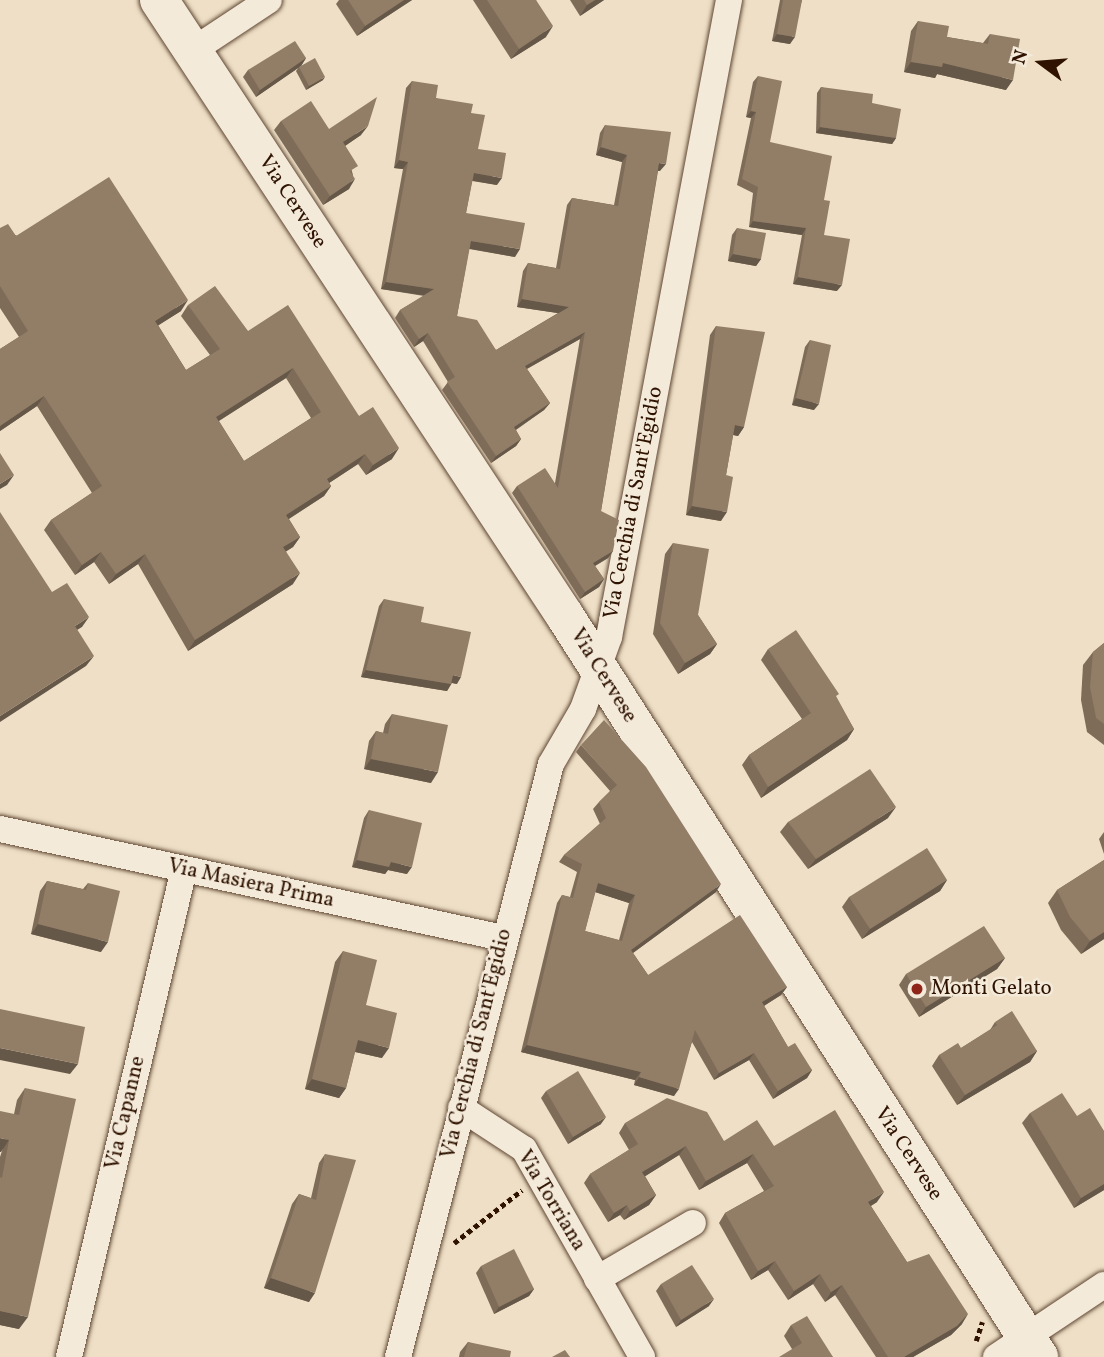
<!DOCTYPE html>
<html>
<head>
<meta charset="utf-8">
<style>
	body { margin:0 }
	#map { position:relative; width:1104px; height:1357px; overflow:hidden; background:#eedfc6; font-family:Vollkorn,serif }
	div>[style] { position:absolute }
	.path>* { height:4.5px; margin-top:-2.25px; transform-origin:0; background:repeating-linear-gradient(90deg,#2f1300 0 5px,transparent 0 8.5px) }
	.roads { filter:drop-shadow(0 0 2px #5f4632) drop-shadow(0 0 2px #5f4632) }
	.street>* { height:26px; margin:-13px; padding:0 13px; transform-origin:13px; border-radius:13px; background:#f4eada }
	.secondary>* { height:38px; margin:-19px; padding:0 19px; transform-origin:19px; border-radius:19px; background:#f4eada }
	.wall>* { inset:0; background:#7e6c59 }
	.shaded-wall>* { inset:0; background:#665848 }
	.building>* { inset:0; background:#927d67 }
	.dots>* { width:19px; height:19px; translate:-50% -50%; box-sizing:border-box; border:4px solid #f4eada; border-radius:50% }
	span { translate:-50% -50%; white-space:nowrap; text-align:center; line-height:1.15; -webkit-text-stroke:5px #f4eada; paint-order:stroke }
	.street-label { font-size:21px; color:#2f1300 }
	.poi-label { font-size:21px; color:#2f1300 }
	.left { translate:0 -50%; text-align:left }
	.north { position:absolute; left:1006px; top:28px; width:70px; height:70px; -webkit-text-stroke:5px #f4eada; paint-order:stroke; rotate:286deg; font-size:19px; font-weight:700; line-height:28px; text-align:center; color:#2f1300 }
	.north::after { content:''; display:block; margin:auto; width:24px; height:32px; background:#2f1300; clip-path:polygon(50% 0,100% 100%,50% 72%,0 100%) }
</style>
</head>
<body>
<div id="map">
	<div class="path">
		<div style="left:454px;top:1243px;width:86px;rotate:-37.9deg"></div>
		<div style="left:976px;top:1341px;width:20px;rotate:-72deg"></div>
	</div>
	<div class="roads">
		<div class="street">
			<div style="left:192px;top:51px;width:92px;rotate:-33.5deg"></div>
			<div style="left:0;top:829px;width:515px;rotate:12.23deg"></div>
			<div style="left:461px;top:1108px;width:75px;rotate:33.1deg"></div>
			<div style="left:524px;top:1149px;width:239px;rotate:60.4deg"></div>
			<div style="left:597px;top:1279px;width:111px;rotate:-30.3deg"></div>
			<div style="left:69px;top:1357px;width:501px;rotate:-76.74deg"></div>
			<div style="left:398px;top:1357px;width:612px;rotate:-75.53deg"></div>
			<div style="left:551px;top:764px;width:64px;rotate:-59.8deg"></div>
			<div style="left:583px;top:709px;width:77px;rotate:-70.1deg"></div>
			<div style="left:609px;top:637px;width:648px;rotate:-79.33deg"></div>
			<div style="left:996px;top:1357px;width:130px;rotate:-33.7deg"></div>
		</div>
		<div class="secondary">
			<div style="left:159px;top:0;width:738px;rotate:56.61deg"></div>
			<div style="left:565px;top:616px;width:880px;rotate:57.39deg"></div>
		</div>
	</div>
	<div class="wall">
		<div style="clip-path:polygon(339px 0,412px 0,357px 36px,336px 4px)"></div>
		<div style="clip-path:polygon(473px 0,536px 0,546px 37px,511px 59px)"></div>
		<div style="clip-path:polygon(570px 0,604px 0,580px 16px)"></div>
		<div style="clip-path:polygon(780px 0,802px 0,790px 44px,772px 41px)"></div>
		<div style="clip-path:polygon(918px 21px,947px 37px,983px 43px,990px 34px,1006px 90px,937px 74px,935px 78px,904px 72px,911px 31px)"></div>
		<div style="clip-path:polygon(306px 58px,301px 66px,256px 97px,243px 77px,248px 70px)"></div>
		<div style="clip-path:polygon(299px 67px,323px 80px,306px 90px,296px 71px)"></div>
		<div style="clip-path:polygon(758px 76px,770px 142px,824px 200px,824px 235px,837px 291px,793px 284px,802px 235px,749px 227px,753px 193px,737px 185px,751px 118px,746px 117px,753px 82px)"></div>
		<div style="clip-path:polygon(412px 81px,436px 98px,471px 113px,478px 149px,497px 185px,472px 181px,466px 213px,515px 257px,469px 249px,457px 316px,496px 350px,558px 313px,517px 307px,523px 271px,528px 263px,556px 268px,567px 205px,572px 198px,614px 205px,622px 162px,596px 155px,600px 133px,605px 125px,660px 171px,658px 171px,601px 511px,613px 551px,608px 558px,595px 566px,604px 579px,599px 587px,580px 599px,512px 493px,517px 486px,555px 483px,580px 339px,527px 369px,550px 403px,544px 410px,516px 430px,521px 439px,516px 446px,491px 463px,442px 390px,448px 382px,423px 341px,414px 347px,395px 318px,400px 310px,424px 296px,381px 289px,403px 169px,394px 168px,406px 88px)"></div>
		<div style="clip-path:polygon(821px 87px,872px 103px,896px 138px,892px 144px,816px 133px,817px 93px)"></div>
		<div style="clip-path:polygon(281px 121px,329px 129px,361px 135px,345px 146px,353px 175px,349px 189px,323px 205px,274px 130px)"></div>
		<div style="clip-path:polygon(evenodd,0 228px,181px 311px,158px 325px,186px 370px,210px 355px,181px 316px,188px 305px,248px 331px,359px 416px,392px 459px,366px 475px,358px 464px,329px 483px,331px 486px,324px 496px,289px 519px,300px 537px,293px 547px,286px 551px,293px 584px,188px 651px,138px 564px,109px 584px,94px 562px,75px 575px,44px 530px,51px 520px,92px 493px,37px 406px,0 431px,0 349px,19px 337px,0 308px,0 228px,286px 378px,311px 418px,244px 461px,219px 421px,286px 378px)"></div>
		<div style="clip-path:polygon(737px 228px,761px 259px,756px 266px,728px 261px,732px 235px)"></div>
		<div style="clip-path:polygon(716px 326px,744px 427px,738px 436px,733px 435px,726px 475px,721px 521px,686px 515px,710px 335px)"></div>
		<div style="clip-path:polygon(810px 340px,814px 410px,792px 405px,805px 347px)"></div>
		<div style="clip-path:polygon(673px 543px,698px 615px,717px 644px,710px 654px,678px 674px,653px 634px,665px 554px)"></div>
		<div style="clip-path:polygon(384px 599px,421px 622px,457px 684px,452px 683px,447px 691px,361px 677px,379px 606px)"></div>
		<div style="clip-path:polygon(1104px 643px,1104px 745px,1087px 732px,1081px 700px,1083px 665px,1093px 652px)"></div>
		<div style="clip-path:polygon(768px 649px,836px 698px,854px 729px,847px 740px,761px 798px,742px 765px,749px 755px,802px 719px,761px 660px)"></div>
		<div style="clip-path:polygon(392px 714px,431px 783px,364px 769px,369px 741px,376px 731px,383px 733px,385px 724px)"></div>
		<div style="clip-path:polygon(evenodd,581px 745px,716px 892px,633px 953px,648px 975px,787px 987px,781px 995px,764px 1006px,788px 1047px,812px 1070px,807px 1078px,773px 1099px,749px 1060px,714px 1080px,692px 1042px,674px 1096px,634px 1085px,635px 1080px,521px 1052px,557px 903px,562px 895px,570px 897px,577px 872px,559px 862px,564px 855px,600px 824px,593px 809px,599px 802px,610px 791px,576px 752px,581px 745px,595px 892px,629px 903px,619px 940px,585px 931px,595px 892px)"></div>
		<div style="clip-path:polygon(369px 810px,407px 874px,388px 870px,385px 874px,352px 867px,364px 818px)"></div>
		<div style="clip-path:polygon(888px 818px,808px 869px,780px 832px,788px 822px)"></div>
		<div style="clip-path:polygon(1104px 832px,1104px 854px,1099px 839px)"></div>
		<div style="clip-path:polygon(1104px 860px,1104px 939px,1081px 954px,1061px 930px,1048px 903px,1057px 890px)"></div>
		<div style="clip-path:polygon(947px 880px,940px 891px,862px 939px,842px 907px,849px 897px)"></div>
		<div style="clip-path:polygon(47px 881px,83px 889px,88px 883px,101px 952px,31px 934px,40px 891px)"></div>
		<div style="clip-path:polygon(343px 951px,366px 1005px,382px 1058px,355px 1052px,346px 1088px,339px 1098px,305px 1089px,335px 962px)"></div>
		<div style="clip-path:polygon(1005px 958px,997px 969px,919px 1017px,899px 985px,906px 974px)"></div>
		<div style="clip-path:polygon(995px 1022px,1037px 1051px,1030px 1062px,957px 1105px,932px 1066px,939px 1055px,961px 1048px,990px 1030px)"></div>
		<div style="clip-path:polygon(25px 1088px,19px 1329px,0 1325px,0 1157px,14px 1114px,17px 1100px)"></div>
		<div style="clip-path:polygon(546px 1091px,601px 1124px,568px 1144px,541px 1098px)"></div>
		<div style="clip-path:polygon(1030px 1113px,1077px 1116px,1104px 1131px,1104px 1190px,1074px 1208px,1022px 1123px)"></div>
		<div style="clip-path:polygon(625px 1123px,724px 1141px,774px 1146px,877px 1202px,871px 1206px,907px 1262px,962px 1324px,951px 1335px,913px 1357px,876px 1357px,835px 1295px,825px 1302px,813px 1284px,788px 1300px,768px 1270px,751px 1280px,719px 1223px,725px 1213px,764px 1191px,747px 1163px,699px 1190px,679px 1155px,645px 1176px,656px 1195px,649px 1205px,624px 1220px,620px 1215px,608px 1222px,584px 1183px,590px 1174px,629px 1150px,619px 1133px)"></div>
		<div style="clip-path:polygon(325px 1154px,309px 1302px,264px 1288px,292px 1204px,299px 1194px,311px 1198px,319px 1163px)"></div>
		<div style="clip-path:polygon(481px 1266px,534px 1289px,529px 1296px,494px 1314px,476px 1273px)"></div>
		<div style="clip-path:polygon(661px 1284px,709px 1306px,676px 1327px,656px 1291px)"></div>
		<div style="clip-path:polygon(791px 1325px,833px 1357px,792px 1349px,784px 1336px)"></div>
		<div style="clip-path:polygon(468px 1342px,510px 1357px,459px 1357px,460px 1352px)"></div>
	</div>
	<div class="shaded-wall">
		<div style="clip-path:polygon(404px 0,412px 0,357px 36px,365px 26px)"></div>
		<div style="clip-path:polygon(595px 0,604px 0,580px 16px,587px 5px)"></div>
		<div style="clip-path:polygon(553px 26px,546px 37px,511px 59px,519px 49px)"></div>
		<div style="clip-path:polygon(777px 34px,795px 37px,790px 44px,772px 41px)"></div>
		<div style="clip-path:polygon(306px 58px,301px 66px,256px 97px,260px 90px)"></div>
		<div style="clip-path:polygon(911px 62px,943px 63px,1013px 80px,1006px 90px,937px 74px,935px 78px,904px 72px)"></div>
		<div style="clip-path:polygon(325px 77px,323px 80px,306px 90px,309px 86px)"></div>
		<div style="clip-path:polygon(751px 111px,756px 112px,751px 118px,746px 117px)"></div>
		<div style="clip-path:polygon(368px 126px,361px 135px,336px 152px,343px 142px)"></div>
		<div style="clip-path:polygon(820px 127px,896px 138px,892px 144px,816px 133px)"></div>
		<div style="clip-path:polygon(601px 147px,627px 155px,622px 162px,596px 155px)"></div>
		<div style="clip-path:polygon(399px 160px,408px 162px,403px 169px,394px 168px)"></div>
		<div style="clip-path:polygon(659px 163px,666px 164px,660px 171px,654px 170px)"></div>
		<div style="clip-path:polygon(474px 173px,502px 178px,497px 185px,469px 180px)"></div>
		<div style="clip-path:polygon(355px 179px,349px 189px,323px 205px,330px 196px)"></div>
		<div style="clip-path:polygon(753px 221px,806px 228px,802px 235px,749px 227px)"></div>
		<div style="clip-path:polygon(471px 241px,520px 249px,515px 257px,466px 248px)"></div>
		<div style="clip-path:polygon(733px 254px,761px 259px,756px 266px,728px 261px)"></div>
		<div style="clip-path:polygon(798px 277px,842px 285px,837px 291px,793px 284px)"></div>
		<div style="clip-path:polygon(386px 282px,434px 289px,429px 296px,381px 289px)"></div>
		<div style="clip-path:polygon(522px 299px,569px 307px,564px 314px,517px 307px)"></div>
		<div style="clip-path:polygon(188px 300px,181px 311px,148px 332px,155px 321px)"></div>
		<div style="clip-path:polygon(585px 332px,580px 339px,519px 373px,525px 366px)"></div>
		<div style="clip-path:polygon(428px 333px,423px 341px,414px 347px,419px 339px)"></div>
		<div style="clip-path:polygon(293px 368px,286px 378px,209px 427px,216px 417px)"></div>
		<div style="clip-path:polygon(44px 396px,37px 406px,0 431px,0 426px)"></div>
		<div style="clip-path:polygon(796px 398px,819px 404px,814px 410px,792px 405px)"></div>
		<div style="clip-path:polygon(550px 403px,544px 410px,509px 434px,514px 427px)"></div>
		<div style="clip-path:polygon(735px 425px,744px 427px,738px 436px,729px 434px)"></div>
		<div style="clip-path:polygon(521px 439px,516px 446px,491px 463px,496px 456px)"></div>
		<div style="clip-path:polygon(399px 448px,392px 459px,366px 475px,373px 465px)"></div>
		<div style="clip-path:polygon(365px 454px,358px 464px,320px 489px,327px 479px)"></div>
		<div style="clip-path:polygon(14px 475px,7px 485px,0 489px,0 484px)"></div>
		<div style="clip-path:polygon(331px 486px,324px 496px,279px 525px,286px 515px)"></div>
		<div style="clip-path:polygon(692px 506px,727px 512px,721px 521px,686px 515px)"></div>
		<div style="clip-path:polygon(300px 537px,293px 547px,276px 558px,283px 547px)"></div>
		<div style="clip-path:polygon(613px 551px,608px 558px,588px 570px,593px 563px)"></div>
		<div style="clip-path:polygon(101px 552px,94px 562px,75px 575px,82px 565px)"></div>
		<div style="clip-path:polygon(145px 554px,138px 564px,109px 584px,116px 574px)"></div>
		<div style="clip-path:polygon(300px 573px,293px 584px,188px 651px,195px 640px)"></div>
		<div style="clip-path:polygon(604px 579px,599px 587px,580px 599px,585px 592px)"></div>
		<div style="clip-path:polygon(89px 617px,82px 627px,67px 636px,75px 626px)"></div>
		<div style="clip-path:polygon(717px 644px,710px 654px,678px 674px,685px 663px)"></div>
		<div style="clip-path:polygon(94px 656px,86px 666px,0 722px,0 716px)"></div>
		<div style="clip-path:polygon(366px 670px,451px 684px,447px 691px,361px 677px)"></div>
		<div style="clip-path:polygon(453px 675px,461px 677px,457px 684px,448px 682px)"></div>
		<div style="clip-path:polygon(854px 729px,847px 740px,761px 798px,768px 787px)"></div>
		<div style="clip-path:polygon(371px 759px,438px 772px,431px 783px,364px 769px)"></div>
		<div style="clip-path:polygon(896px 807px,888px 818px,808px 869px,816px 859px)"></div>
		<div style="clip-path:polygon(357px 860px,391px 862px,412px 867px,407px 874px,388px 870px,385px 874px,352px 867px)"></div>
		<div style="clip-path:polygon(947px 880px,940px 891px,862px 939px,870px 929px)"></div>
		<div style="clip-path:polygon(598px 883px,635px 895px,629px 903px,592px 891px)"></div>
		<div style="clip-path:polygon(721px 884px,716px 892px,626px 958px,631px 950px)"></div>
		<div style="clip-path:polygon(38px 924px,108px 942px,101px 952px,31px 934px)"></div>
		<div style="clip-path:polygon(1104px 932px,1104px 939px,1081px 954px,1090px 941px)"></div>
		<div style="clip-path:polygon(1005px 958px,997px 969px,919px 1017px,926px 1007px)"></div>
		<div style="clip-path:polygon(787px 987px,781px 995px,757px 1010px,762px 1002px)"></div>
		<div style="clip-path:polygon(358px 1040px,389px 1048px,382px 1058px,351px 1051px)"></div>
		<div style="clip-path:polygon(527px 1045px,641px 1072px,635px 1080px,521px 1052px)"></div>
		<div style="clip-path:polygon(0 1048px,78px 1064px,70px 1074px,0 1060px)"></div>
		<div style="clip-path:polygon(1037px 1051px,1030px 1062px,957px 1105px,965px 1095px)"></div>
		<div style="clip-path:polygon(754px 1053px,749px 1060px,714px 1080px,719px 1073px)"></div>
		<div style="clip-path:polygon(812px 1070px,807px 1078px,773px 1099px,778px 1091px)"></div>
		<div style="clip-path:polygon(639px 1077px,679px 1089px,674px 1096px,634px 1085px)"></div>
		<div style="clip-path:polygon(312px 1079px,346px 1088px,339px 1098px,305px 1089px)"></div>
		<div style="clip-path:polygon(606px 1117px,601px 1124px,568px 1144px,573px 1137px)"></div>
		<div style="clip-path:polygon(0 1138px,9px 1140px,1px 1152px,0 1152px)"></div>
		<div style="clip-path:polygon(686px 1146px,679px 1155px,636px 1182px,642px 1172px)"></div>
		<div style="clip-path:polygon(753px 1154px,747px 1163px,699px 1190px,706px 1181px)"></div>
		<div style="clip-path:polygon(1104px 1184px,1104px 1190px,1074px 1208px,1081px 1198px)"></div>
		<div style="clip-path:polygon(884px 1192px,877px 1202px,862px 1211px,868px 1202px)"></div>
		<div style="clip-path:polygon(656px 1195px,649px 1205px,624px 1220px,630px 1211px)"></div>
		<div style="clip-path:polygon(627px 1205px,620px 1215px,608px 1222px,614px 1213px)"></div>
		<div style="clip-path:polygon(775px 1261px,768px 1270px,751px 1280px,758px 1271px)"></div>
		<div style="clip-path:polygon(820px 1274px,813px 1284px,788px 1300px,794px 1291px)"></div>
		<div style="clip-path:polygon(271px 1278px,315px 1293px,309px 1302px,264px 1288px)"></div>
		<div style="clip-path:polygon(842px 1285px,835px 1295px,825px 1302px,831px 1292px)"></div>
		<div style="clip-path:polygon(534px 1289px,529px 1296px,494px 1314px,499px 1307px)"></div>
		<div style="clip-path:polygon(714px 1299px,709px 1306px,676px 1327px,681px 1320px)"></div>
		<div style="clip-path:polygon(0 1311px,28px 1317px,19px 1329px,0 1325px)"></div>
		<div style="clip-path:polygon(968px 1314px,962px 1324px,951px 1335px,913px 1357px,904px 1357px)"></div>
	</div>
	<div class="building">
		<div style="clip-path:polygon(348px 0,404px 0,365px 26px)"></div>
		<div style="clip-path:polygon(487px 0,536px 0,553px 26px,519px 49px)"></div>
		<div style="clip-path:polygon(584px 0,595px 0,587px 5px)"></div>
		<div style="clip-path:polygon(783px 0,802px 0,795px 37px,777px 34px)"></div>
		<div style="clip-path:polygon(918px 21px,949px 26px,947px 37px,988px 44px,990px 34px,1020px 39px,1013px 80px,943px 63px,942px 67px,911px 62px)"></div>
		<div style="clip-path:polygon(295px 41px,306px 58px,260px 90px,248px 70px)"></div>
		<div style="clip-path:polygon(315px 58px,325px 77px,309px 86px,299px 67px)"></div>
		<div style="clip-path:polygon(758px 76px,782px 81px,770px 142px,832px 156px,824px 200px,830px 201px,824px 235px,850px 239px,842px 285px,798px 277px,806px 228px,753px 221px,758px 187px,742px 179px,756px 112px,751px 111px)"></div>
		<div style="clip-path:polygon(412px 81px,438px 85px,436px 98px,473px 104px,471px 113px,485px 115px,478px 149px,506px 153px,502px 178px,474px 173px,466px 213px,525px 223px,520px 249px,471px 241px,457px 316px,477px 320px,496px 350px,569px 307px,522px 299px,528px 263px,560px 269px,572px 198px,618px 206px,627px 155px,601px 147px,605px 125px,671px 132px,666px 164px,659px 163px,601px 511px,619px 520px,613px 551px,593px 563px,604px 579px,585px 592px,517px 486px,545px 468px,558px 488px,585px 332px,525px 366px,550px 403px,514px 427px,521px 439px,496px 456px,447px 382px,455px 377px,428px 333px,419px 339px,400px 310px,434px 289px,386px 282px,408px 162px,399px 160px)"></div>
		<div style="clip-path:polygon(821px 87px,873px 94px,872px 103px,901px 109px,896px 138px,820px 127px)"></div>
		<div style="clip-path:polygon(377px 97px,368px 126px,343px 142px,358px 166px,350px 171px,355px 179px,330px 196px,281px 121px,311px 101px,329px 129px)"></div>
		<div style="clip-path:polygon(evenodd,109px 177px,188px 300px,155px 321px,186px 370px,220px 349px,188px 305px,215px 286px,248px 331px,288px 305px,359px 416px,373px 407px,399px 448px,373px 465px,365px 454px,327px 479px,331px 486px,286px 515px,300px 537px,283px 547px,300px 573px,195px 640px,145px 554px,116px 574px,101px 552px,82px 565px,51px 520px,102px 486px,44px 396px,0 426px,0 349px,28px 331px,0 286px,0 228px,8px 224px,16px 236px,109px 177px,293px 368px,321px 412px,244px 461px,216px 417px,293px 368px)"></div>
		<div style="clip-path:polygon(737px 228px,766px 233px,761px 259px,733px 254px)"></div>
		<div style="clip-path:polygon(716px 326px,765px 332px,744px 427px,735px 425px,726px 475px,733px 477px,727px 512px,692px 506px)"></div>
		<div style="clip-path:polygon(810px 340px,831px 345px,819px 404px,796px 398px)"></div>
		<div style="clip-path:polygon(0 453px,14px 475px,0 484px)"></div>
		<div style="clip-path:polygon(0 512px,52px 592px,67px 583px,89px 617px,75px 626px,94px 656px,0 716px)"></div>
		<div style="clip-path:polygon(673px 543px,709px 549px,698px 615px,717px 644px,685px 663px,660px 623px)"></div>
		<div style="clip-path:polygon(384px 599px,424px 607px,421px 622px,471px 632px,461px 677px,453px 675px,451px 684px,366px 670px)"></div>
		<div style="clip-path:polygon(796px 630px,839px 694px,836px 696px,854px 729px,768px 787px,749px 755px,811px 713px,768px 649px)"></div>
		<div style="clip-path:polygon(1104px 643px,1104px 724px,1096px 718px,1090px 687px,1093px 652px)"></div>
		<div style="clip-path:polygon(392px 714px,448px 725px,438px 772px,371px 759px,376px 731px,388px 734px)"></div>
		<div style="clip-path:polygon(evenodd,604px 720px,646px 767px,721px 884px,631px 950px,648px 975px,740px 915px,787px 987px,762px 1002px,788px 1047px,795px 1043px,812px 1070px,778px 1091px,754px 1053px,719px 1073px,695px 1030px,679px 1089px,639px 1077px,641px 1072px,527px 1045px,562px 895px,573px 898px,582px 864px,564px 855px,606px 818px,599px 802px,617px 785px,581px 745px,604px 720px,598px 883px,635px 895px,622px 941px,585px 931px,598px 883px)"></div>
		<div style="clip-path:polygon(870px 769px,896px 807px,816px 859px,788px 822px)"></div>
		<div style="clip-path:polygon(369px 810px,422px 823px,412px 867px,391px 862px,389px 867px,357px 860px)"></div>
		<div style="clip-path:polygon(927px 848px,947px 880px,870px 929px,849px 897px)"></div>
		<div style="clip-path:polygon(1104px 860px,1104px 932px,1090px 941px,1070px 917px,1057px 890px)"></div>
		<div style="clip-path:polygon(47px 881px,86px 890px,88px 883px,120px 891px,108px 942px,38px 924px)"></div>
		<div style="clip-path:polygon(984px 926px,1005px 958px,926px 1007px,906px 974px)"></div>
		<div style="clip-path:polygon(343px 951px,377px 960px,366px 1005px,397px 1013px,389px 1048px,358px 1040px,346px 1088px,312px 1079px)"></div>
		<div style="clip-path:polygon(0 1009px,85px 1027px,78px 1064px,0 1048px)"></div>
		<div style="clip-path:polygon(1012px 1011px,1037px 1051px,965px 1095px,939px 1055px,958px 1043px,961px 1048px,997px 1025px,995px 1022px)"></div>
		<div style="clip-path:polygon(578px 1071px,606px 1117px,573px 1137px,546px 1091px)"></div>
		<div style="clip-path:polygon(25px 1088px,76px 1099px,28px 1317px,0 1311px,0 1177px,2px 1178px,9px 1140px,0 1138px,0 1111px,19px 1115px)"></div>
		<div style="clip-path:polygon(1062px 1093px,1077px 1116px,1090px 1108px,1104px 1131px,1104px 1184px,1081px 1198px,1030px 1113px)"></div>
		<div style="clip-path:polygon(667px 1098px,707px 1112px,724px 1141px,757px 1120px,774px 1146px,835px 1110px,884px 1192px,868px 1202px,907px 1262px,929px 1254px,968px 1314px,957px 1326px,904px 1357px,888px 1357px,842px 1285px,831px 1292px,820px 1274px,794px 1291px,775px 1261px,758px 1271px,725px 1213px,774px 1186px,753px 1154px,706px 1181px,686px 1146px,642px 1172px,656px 1195px,630px 1211px,627px 1205px,614px 1213px,590px 1174px,638px 1144px,625px 1123px)"></div>
		<div style="clip-path:polygon(325px 1154px,356px 1160px,315px 1293px,271px 1278px,299px 1194px,316px 1200px)"></div>
		<div style="clip-path:polygon(514px 1249px,534px 1289px,499px 1307px,481px 1266px)"></div>
		<div style="clip-path:polygon(692px 1265px,714px 1299px,681px 1320px,661px 1284px)"></div>
		<div style="clip-path:polygon(807px 1316px,833px 1357px,779px 1357px,802px 1343px,791px 1325px)"></div>
		<div style="clip-path:polygon(468px 1342px,511px 1351px,510px 1357px,464px 1357px)"></div>
		<div style="clip-path:polygon(565px 1350px,570px 1357px,552px 1357px)"></div>
	</div>
	<div class="dots">
		<div style="left:917px;top:989px;background:#8f2418"></div>
	</div>
	<div class="street-label">
		<span style="left:292px;top:202px;rotate:57deg">Via Cervese</span>
		<span style="left:634px;top:503px;rotate:-79deg">Via Cerchia di Sant'Egidio</span>
		<span style="left:603px;top:676px;rotate:58deg">Via Cervese</span>
		<span style="left:251px;top:884px;rotate:12deg">Via Masiera Prima</span>
		<span style="left:477px;top:1044px;rotate:-76deg">Via Cerchia di Sant'Egidio</span>
		<span style="left:126px;top:1113px;rotate:-77deg">Via Capanne</span>
		<span style="left:908px;top:1154px;rotate:57deg">Via Cervese</span>
		<span style="left:551px;top:1201px;rotate:59deg">Via Torriana</span>
	</div>
	<div class="poi-label">
		<span class="left" style="left:931px;top:989px">Monti Gelato</span>
	</div>
	<div class="north">N</div>
</div>
</body>
</html>
